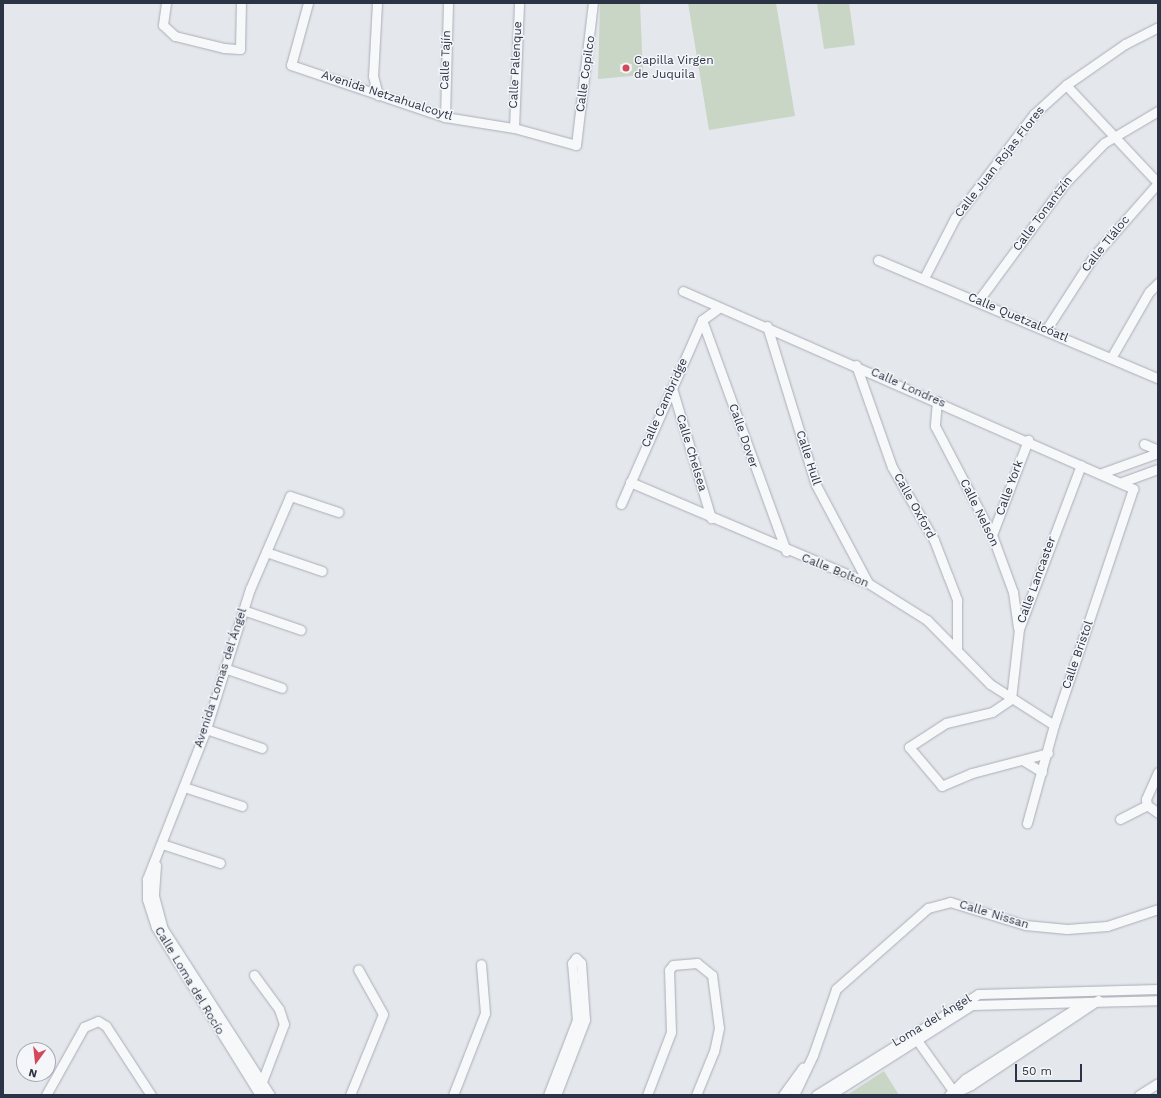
<!DOCTYPE html>
<html>
<head>
<meta charset="utf-8">
<style>
	body { margin:0 }
	#map { position:relative; width:1161px; height:1098px; overflow:hidden; background:#e4e7ec; font-family:"Work Sans",sans-serif }
	div>[style] { position:absolute }
	.green>* { inset:0; background:#c9d6c5 }
	.roads { filter:drop-shadow(0 0 1px #a9aeb7) drop-shadow(0 0 1px #a9aeb7) }
	.street>* { height:9px; margin:-4.5px; padding:0 4.5px; transform-origin:4.5px; border-radius:4.5px; background:#f7f8fa }
	.dots>* { width:11px; height:11px; translate:-50% -50%; box-sizing:border-box; border:2px solid #f4f6f9; border-radius:50% }
	span { translate:-50% -50%; white-space:nowrap; text-align:center; line-height:1.15; -webkit-text-stroke:3px #f4f6f9; paint-order:stroke }
	.street-label { font-size:12px; color:#2b3445 }
	.poi-label { font-size:12px; color:#2b3445 }
	.left { translate:0 -50%; text-align:left }
	.frame { position:absolute; inset:0; border:4px solid #2b3445; pointer-events:none }
	.north { position:absolute; left:16px; top:1042px; width:40px; height:40px; box-sizing:border-box; background:#f4f6f9; border:1px solid #a4a8b1; border-radius:50%; rotate:195deg; font-size:11px; font-weight:700; line-height:16px; text-align:center; color:#2b3445 }
	.north::after { content:''; display:block; margin:auto; width:14px; height:18px; background:#d1495b; clip-path:polygon(50% 0,100% 100%,50% 72%,0 100%) }
	.scale { position:absolute; left:1015px; top:1064px; width:67px; height:18px; box-sizing:border-box; border:2px solid #2b3445; border-top:0; padding-left:5px; font-size:12px; line-height:14px; white-space:nowrap; color:#2b3445; -webkit-text-stroke:3px #f4f6f9; paint-order:stroke }
</style>
</head>
<body>
<div id="map">
	<div class="green">
		<div style="clip-path:polygon(evenodd,600px 3px,640px 3px,643px 75px,598px 79px,600px 3px,620px 64px,632px 64px,632px 71px,620px 72px,620px 64px)"></div>
		<div style="clip-path:polygon(688px 3px,776px 3px,795px 116px,709px 130px)"></div>
		<div style="clip-path:polygon(817px 3px,849px 3px,855px 45px,824px 49px)"></div>
		<div style="clip-path:polygon(884px 1071px,899px 1095px,847px 1095px)"></div>
	</div>
	<div class="roads">
		<div class="street">
			<div style="left:166px;top:3px;width:22px;rotate:98deg"></div>
			<div style="left:163px;top:25px;width:16px;rotate:43deg"></div>
			<div style="left:175px;top:36px;width:50px;rotate:13.8deg"></div>
			<div style="left:224px;top:48px;width:16px;rotate:4deg"></div>
			<div style="left:240px;top:49px;width:46px;rotate:-88.8deg"></div>
			<div style="left:308px;top:3px;width:64px;rotate:105.3deg"></div>
			<div style="left:291px;top:65px;width:163px;rotate:18.7deg"></div>
			<div style="left:445px;top:117px;width:70px;rotate:9.1deg"></div>
			<div style="left:514px;top:128px;width:64px;rotate:15.3deg"></div>
			<div style="left:576px;top:145px;width:143px;rotate:-83.2deg"></div>
			<div style="left:377px;top:3px;width:73px;rotate:93.1deg"></div>
			<div style="left:373px;top:76px;width:20px;rotate:75deg"></div>
			<div style="left:1066px;top:85px;width:134px;rotate:46.8deg"></div>
			<div style="left:445px;top:117px;width:114px;rotate:-88.5deg"></div>
			<div style="left:514px;top:128px;width:125px;rotate:-87.7deg"></div>
			<div style="left:878px;top:260px;width:304px;rotate:22.9deg"></div>
			<div style="left:924px;top:278px;width:68px;rotate:-62.7deg"></div>
			<div style="left:955px;top:218px;width:131px;rotate:-52.8deg"></div>
			<div style="left:1034px;top:114px;width:43px;rotate:-42.2deg"></div>
			<div style="left:1066px;top:85px;width:72px;rotate:-34.8deg"></div>
			<div style="left:1125px;top:44px;width:37px;rotate:-27deg"></div>
			<div style="left:683px;top:291px;width:492px;rotate:23.7deg"></div>
			<div style="left:1133px;top:489px;width:249px;rotate:108.5deg"></div>
			<div style="left:1054px;top:725px;width:102px;rotate:105.4deg"></div>
			<div style="left:978px;top:301px;width:147px;rotate:-53.6deg"></div>
			<div style="left:1065px;top:183px;width:56px;rotate:-45.7deg"></div>
			<div style="left:1104px;top:143px;width:63px;rotate:-30.7deg"></div>
			<div style="left:702px;top:320px;width:246px;rotate:70deg"></div>
			<div style="left:767px;top:326px;width:166px;rotate:72.9deg"></div>
			<div style="left:816px;top:485px;width:111px;rotate:62deg"></div>
			<div style="left:1046px;top:330px;width:87px;rotate:-57.2deg"></div>
			<div style="left:1093px;top:257px;width:98px;rotate:-48.7deg"></div>
			<div style="left:1111px;top:358px;width:76px;rotate:-60.1deg"></div>
			<div style="left:1149px;top:292px;width:13px;rotate:-45deg"></div>
			<div style="left:856px;top:365px;width:108px;rotate:70.6deg"></div>
			<div style="left:892px;top:467px;width:84px;rotate:60.1deg"></div>
			<div style="left:934px;top:540px;width:39px;rotate:69deg"></div>
			<div style="left:948px;top:576px;width:26px;rotate:69deg"></div>
			<div style="left:957px;top:600px;width:50px;rotate:90deg"></div>
			<div style="left:672px;top:388px;width:136px;rotate:73.3deg"></div>
			<div style="left:937px;top:401px;width:25px;rotate:95deg"></div>
			<div style="left:935px;top:426px;width:123px;rotate:62.4deg"></div>
			<div style="left:992px;top:535px;width:61px;rotate:69.8deg"></div>
			<div style="left:1013px;top:592px;width:36px;rotate:82deg"></div>
			<div style="left:1144px;top:444px;width:15px;rotate:23deg"></div>
			<div style="left:1102px;top:473px;width:59px;rotate:-19.7deg"></div>
			<div style="left:630px;top:482px;width:259px;rotate:23deg"></div>
			<div style="left:868px;top:583px;width:70px;rotate:32.1deg"></div>
			<div style="left:927px;top:620px;width:90px;rotate:45.5deg"></div>
			<div style="left:990px;top:684px;width:76px;rotate:32.6deg"></div>
			<div style="left:1122px;top:482px;width:38px;rotate:-20deg"></div>
			<div style="left:621px;top:504px;width:201px;rotate:-66.2deg"></div>
			<div style="left:702px;top:320px;width:19px;rotate:-36deg"></div>
			<div style="left:992px;top:535px;width:102px;rotate:-69.2deg"></div>
			<div style="left:266px;top:552px;width:59px;rotate:18.7deg"></div>
			<div style="left:243px;top:610px;width:61px;rotate:19deg"></div>
			<div style="left:224px;top:668px;width:61px;rotate:19deg"></div>
			<div style="left:206px;top:729px;width:59px;rotate:18.7deg"></div>
			<div style="left:1048px;top:753px;width:79px;rotate:165.3deg"></div>
			<div style="left:972px;top:773px;width:33px;rotate:157deg"></div>
			<div style="left:942px;top:786px;width:51px;rotate:-130.2deg"></div>
			<div style="left:909px;top:747px;width:44px;rotate:-33deg"></div>
			<div style="left:946px;top:723px;width:47px;rotate:-13.4deg"></div>
			<div style="left:992px;top:712px;width:23px;rotate:-34deg"></div>
			<div style="left:1011px;top:699px;width:70px;rotate:-83.5deg"></div>
			<div style="left:1019px;top:629px;width:175px;rotate:-69.3deg"></div>
			<div style="left:1024px;top:761px;width:21px;rotate:31deg"></div>
			<div style="left:1158px;top:772px;width:30px;rotate:114deg"></div>
			<div style="left:1146px;top:799px;width:6px;rotate:81deg"></div>
			<div style="left:1147px;top:805px;width:14px;rotate:36deg"></div>
			<div style="left:184px;top:787px;width:61px;rotate:18.1deg"></div>
			<div style="left:1120px;top:819px;width:30px;rotate:-27deg"></div>
			<div style="left:162px;top:844px;width:61px;rotate:18.1deg"></div>
			<div style="left:156px;top:865px;width:31px;rotate:94deg"></div>
			<div style="left:154px;top:896px;width:34px;rotate:75deg"></div>
			<div style="left:163px;top:929px;width:197px;rotate:57.2deg"></div>
			<div style="left:254px;top:975px;width:42px;rotate:53.7deg"></div>
			<div style="left:279px;top:1009px;width:16px;rotate:72deg"></div>
			<div style="left:284px;top:1024px;width:67px;rotate:110.9deg"></div>
			<div style="left:914px;top:1036px;width:69px;rotate:54.5deg"></div>
			<div style="left:46px;top:1095px;width:78px;rotate:-60.8deg"></div>
			<div style="left:84px;top:1027px;width:15px;rotate:-23deg"></div>
			<div style="left:98px;top:1021px;width:9px;rotate:32deg"></div>
			<div style="left:106px;top:1026px;width:82px;rotate:56.9deg"></div>
			<div style="left:260px;top:1095px;width:198px;rotate:-121.8deg"></div>
			<div style="left:156px;top:927px;width:29px;rotate:-108deg"></div>
			<div style="left:147px;top:899px;width:20px;rotate:-90deg"></div>
			<div style="left:147px;top:879px;width:161px;rotate:-68.5deg"></div>
			<div style="left:206px;top:729px;width:147px;rotate:-72.6deg"></div>
			<div style="left:250px;top:589px;width:101px;rotate:-66.7deg"></div>
			<div style="left:290px;top:496px;width:51px;rotate:18.4deg"></div>
			<div style="left:350px;top:1095px;width:87px;rotate:-67.8deg"></div>
			<div style="left:383px;top:1014px;width:51px;rotate:-119.1deg"></div>
			<div style="left:453px;top:1095px;width:88px;rotate:-68.7deg"></div>
			<div style="left:485px;top:1013px;width:49px;rotate:-94.7deg"></div>
			<div style="left:548px;top:1095px;width:80px;rotate:-68.9deg"></div>
			<div style="left:577px;top:1020px;width:57px;rotate:-95deg"></div>
			<div style="left:572px;top:963px;width:6px;rotate:-51deg"></div>
			<div style="left:576px;top:958px;width:7px;rotate:45deg"></div>
			<div style="left:581px;top:963px;width:57px;rotate:86deg"></div>
			<div style="left:585px;top:1020px;width:80px;rotate:111.1deg"></div>
			<div style="left:647px;top:1095px;width:67px;rotate:-69.1deg"></div>
			<div style="left:671px;top:1032px;width:62px;rotate:-91.8deg"></div>
			<div style="left:669px;top:970px;width:6px;rotate:-51deg"></div>
			<div style="left:673px;top:965px;width:24px;rotate:-5deg"></div>
			<div style="left:697px;top:963px;width:19px;rotate:39deg"></div>
			<div style="left:712px;top:975px;width:53px;rotate:82.5deg"></div>
			<div style="left:719px;top:1028px;width:24px;rotate:102deg"></div>
			<div style="left:714px;top:1051px;width:48px;rotate:112.2deg"></div>
			<div style="left:783px;top:1095px;width:34px;rotate:-54deg"></div>
			<div style="left:794px;top:1095px;width:44px;rotate:-64.6deg"></div>
			<div style="left:813px;top:1055px;width:70px;rotate:-70.8deg"></div>
			<div style="left:836px;top:989px;width:123px;rotate:-41.4deg"></div>
			<div style="left:928px;top:908px;width:23px;rotate:-15deg"></div>
			<div style="left:950px;top:902px;width:78px;rotate:17deg"></div>
			<div style="left:1025px;top:925px;width:42px;rotate:5.4deg"></div>
			<div style="left:1067px;top:929px;width:40px;rotate:-4.3deg"></div>
			<div style="left:1107px;top:926px;width:54px;rotate:-18.4deg"></div>
			<div style="left:816px;top:1095px;width:191px;rotate:-31.9deg"></div>
			<div style="left:978px;top:994px;width:180px;rotate:-1.6deg"></div>
			<div style="left:830px;top:1095px;width:168px;rotate:-32.4deg"></div>
			<div style="left:972px;top:1005px;width:186px;rotate:-1.5deg"></div>
			<div style="left:949px;top:1095px;width:23px;rotate:-45deg"></div>
			<div style="left:965px;top:1079px;width:143px;rotate:-32.5deg"></div>
			<div style="left:950px;top:1095px;width:23px;rotate:-25deg"></div>
			<div style="left:971px;top:1085px;width:153px;rotate:-33.8deg"></div>
			<div style="left:1139px;top:1095px;width:22px;rotate:-32deg"></div>
		</div>
	</div>
	<div class="dots">
		<div style="left:626px;top:68px;background:#d1495b"></div>
	</div>
	<div class="street-label">
		<span style="left:446px;top:60px;rotate:-88deg">Calle Tajín</span>
		<span style="left:516px;top:65px;rotate:-87deg">Calle Palenque</span>
		<span style="left:586px;top:74px;rotate:-82deg">Calle Copilco</span>
		<span style="left:387px;top:96px;rotate:18deg">Avenida Netzahualcoytl</span>
		<span style="left:1000px;top:162px;rotate:-52deg">Calle Juan Rojas Flores</span>
		<span style="left:1043px;top:214px;rotate:-53deg">Calle Tonantzín</span>
		<span style="left:1106px;top:244px;rotate:-51deg">Calle Tláloc</span>
		<span style="left:1018px;top:318px;rotate:23deg">Calle Quetzalcóatl</span>
		<span style="left:908px;top:388px;rotate:24deg">Calle Londres</span>
		<span style="left:665px;top:403px;rotate:-66deg">Calle Cambridge</span>
		<span style="left:743px;top:436px;rotate:71deg">Calle Dover</span>
		<span style="left:691px;top:453px;rotate:73deg">Calle Chelsea</span>
		<span style="left:808px;top:458px;rotate:72deg">Calle Hull</span>
		<span style="left:1010px;top:488px;rotate:-70deg">Calle York</span>
		<span style="left:914px;top:506px;rotate:61deg">Calle Oxford</span>
		<span style="left:979px;top:513px;rotate:64deg">Calle Nelson</span>
		<span style="left:835px;top:571px;rotate:22deg">Calle Bolton</span>
		<span style="left:1037px;top:580px;rotate:-70deg">Calle Lancaster</span>
		<span style="left:1078px;top:655px;rotate:-71deg">Calle Bristol</span>
		<span style="left:221px;top:678px;rotate:-72deg">Avenida Lomas del Ángel</span>
		<span style="left:994px;top:915px;rotate:17deg">Calle Nissan</span>
		<span style="left:189px;top:981px;rotate:59deg">Calle Loma del Rocío</span>
		<span style="left:932px;top:1021px;rotate:-31deg">Loma del Ángel</span>
	</div>
	<div class="poi-label">
		<span class="left" style="left:634px;top:68px">Capilla Virgen<br>de Juquila</span>
	</div>
	<div class="frame"></div>
	<div class="north">N</div>
	<div class="scale">50 m</div>
</div>
</body>
</html>
